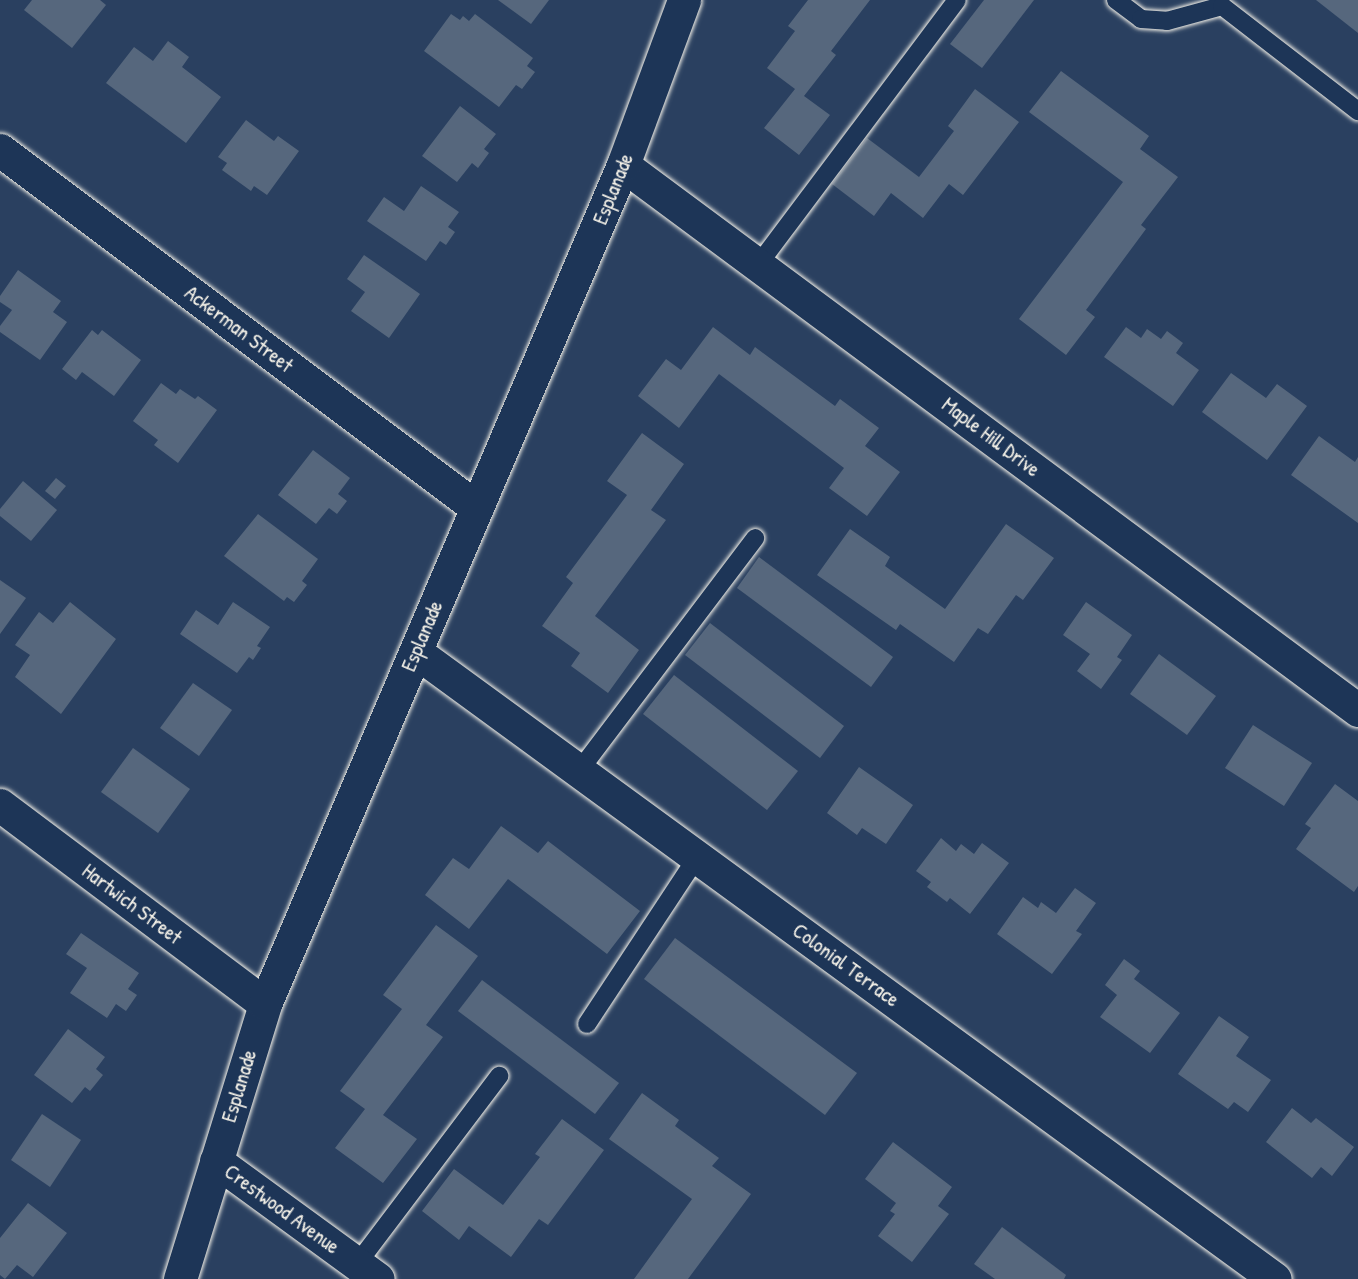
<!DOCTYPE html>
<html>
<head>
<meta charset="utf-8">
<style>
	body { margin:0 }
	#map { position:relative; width:1358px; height:1279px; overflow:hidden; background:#2a4060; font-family:"Patrick Hand",sans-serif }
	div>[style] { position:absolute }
	.building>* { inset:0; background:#56677d }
	.roads { filter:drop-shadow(0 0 2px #f4f1e8) drop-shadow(0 0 2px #f4f1e8) }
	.lane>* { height:18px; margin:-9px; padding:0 9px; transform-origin:9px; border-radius:9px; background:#1d3557 }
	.street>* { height:33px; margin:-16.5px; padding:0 16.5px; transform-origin:16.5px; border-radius:16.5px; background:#1d3557 }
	span { translate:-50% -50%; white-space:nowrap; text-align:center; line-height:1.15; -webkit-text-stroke:4.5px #1d3557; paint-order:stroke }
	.street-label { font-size:21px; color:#f4f1e8 }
</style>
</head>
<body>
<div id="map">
	<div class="building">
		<div style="clip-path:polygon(32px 0,100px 0,106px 5px,72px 48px,24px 10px)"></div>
		<div style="clip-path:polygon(498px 0,549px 0,531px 24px)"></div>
		<div style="clip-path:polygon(808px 0,870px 0,831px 51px,836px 55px,804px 96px,830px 115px,799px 155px,764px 128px,795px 89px,767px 68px,795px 31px,788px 26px)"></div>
		<div style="clip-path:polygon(984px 0,1034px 0,982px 68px,950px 44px)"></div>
		<div style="clip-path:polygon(1316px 0,1358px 0,1358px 33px)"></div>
		<div style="clip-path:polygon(451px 14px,460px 20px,463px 16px,469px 21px,475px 14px,533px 58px,527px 66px,535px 72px,522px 89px,516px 85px,499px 107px,424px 51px)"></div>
		<div style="clip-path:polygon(168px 41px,189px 57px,182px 67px,221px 97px,186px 143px,106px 83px,134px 47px,153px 61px)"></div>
		<div style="clip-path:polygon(1061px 71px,1149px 136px,1140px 149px,1178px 177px,1141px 225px,1146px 229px,1086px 310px,1095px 317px,1066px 355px,1019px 319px,1123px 182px,1029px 112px)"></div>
		<div style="clip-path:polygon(975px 89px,1019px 122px,963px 195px,949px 184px,923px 218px,891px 193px,874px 216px,832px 184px,867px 138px,919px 177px,954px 131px,948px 126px)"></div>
		<div style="clip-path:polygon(460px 106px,496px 134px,484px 149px,489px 153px,478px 168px,472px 163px,457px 182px,422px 156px)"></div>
		<div style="clip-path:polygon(246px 120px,274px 141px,278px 136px,299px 151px,267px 195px,254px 186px,251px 191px,222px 170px,227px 163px,218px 157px)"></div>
		<div style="clip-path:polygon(421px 186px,459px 212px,448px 227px,455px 232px,446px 245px,440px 241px,426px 261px,367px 221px,384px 197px,404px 211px)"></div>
		<div style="clip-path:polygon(364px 255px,420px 294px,389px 338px,351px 311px,365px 292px,347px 279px)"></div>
		<div style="clip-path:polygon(18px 270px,61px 301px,53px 312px,67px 322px,40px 360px,0 332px,0 326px,12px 310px,0 302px,0 296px)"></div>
		<div style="clip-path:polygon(713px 327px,750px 355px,755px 347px,835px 406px,840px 399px,879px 428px,865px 446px,900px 472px,867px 516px,829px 488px,844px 468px,719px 374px,679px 428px,638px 396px,666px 359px,681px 370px)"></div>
		<div style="clip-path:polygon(1126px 327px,1141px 338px,1147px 329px,1161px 339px,1167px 331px,1183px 343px,1176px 353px,1199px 370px,1173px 406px,1104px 357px)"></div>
		<div style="clip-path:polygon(92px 330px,98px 335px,102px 330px,141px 360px,114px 396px,82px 372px,76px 380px,62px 369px)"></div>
		<div style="clip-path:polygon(1231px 373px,1266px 398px,1277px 384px,1307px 406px,1267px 460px,1202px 412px)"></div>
		<div style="clip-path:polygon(161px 383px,176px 394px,180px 389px,195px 399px,198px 396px,217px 410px,178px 463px,154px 445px,158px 440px,133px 421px)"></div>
		<div style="clip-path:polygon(642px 433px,684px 464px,651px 510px,666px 520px,595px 616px,639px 650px,608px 693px,571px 666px,580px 653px,542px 626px,573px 583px,566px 577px,627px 495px,607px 481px)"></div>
		<div style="clip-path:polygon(1319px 436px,1355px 462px,1358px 457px,1358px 523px,1291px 475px)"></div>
		<div style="clip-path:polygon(313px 450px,350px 478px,338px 494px,347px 501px,337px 514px,329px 508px,316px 524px,278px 495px)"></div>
		<div style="clip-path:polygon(56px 478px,66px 486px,55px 499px,45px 491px)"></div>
		<div style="clip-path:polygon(23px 481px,57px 510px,31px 541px,0 516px,0 509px)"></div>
		<div style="clip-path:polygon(258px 514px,318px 559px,302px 581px,307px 585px,294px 602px,287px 597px,284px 601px,224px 556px)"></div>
		<div style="clip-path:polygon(1006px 524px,1054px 558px,1023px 600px,1016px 595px,988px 634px,978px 628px,954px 662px,900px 624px,896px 630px,817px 575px,850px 529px,890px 557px,885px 566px,945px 609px)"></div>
		<div style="clip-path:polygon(759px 557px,893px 657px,871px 687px,737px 588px)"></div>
		<div style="clip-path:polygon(0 580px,26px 598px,0 634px)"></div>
		<div style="clip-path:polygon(70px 602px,116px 639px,61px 714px,15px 677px,30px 655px,15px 645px,39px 612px,53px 623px)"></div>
		<div style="clip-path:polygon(233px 602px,270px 627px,257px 646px,261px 648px,253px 660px,249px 657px,237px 673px,180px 634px,196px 610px,218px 625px)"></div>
		<div style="clip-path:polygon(1086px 602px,1132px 635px,1117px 657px,1122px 660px,1101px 689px,1077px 671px,1090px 654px,1063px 635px)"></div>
		<div style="clip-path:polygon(710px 623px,844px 726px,820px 758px,685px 655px)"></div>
		<div style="clip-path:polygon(1159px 654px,1216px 696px,1187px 735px,1130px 694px)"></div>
		<div style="clip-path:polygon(674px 675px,798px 771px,767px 810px,643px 714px)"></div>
		<div style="clip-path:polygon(193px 683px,232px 710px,199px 756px,160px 728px)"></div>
		<div style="clip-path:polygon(1253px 725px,1312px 763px,1284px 806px,1225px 768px)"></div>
		<div style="clip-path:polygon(133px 748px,190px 789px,158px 833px,101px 792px)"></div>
		<div style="clip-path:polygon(859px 767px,913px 805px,886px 844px,862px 828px,857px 835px,827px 813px)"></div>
		<div style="clip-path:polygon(1335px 784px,1358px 801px,1358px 886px,1354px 892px,1296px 849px,1311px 828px,1305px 824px)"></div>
		<div style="clip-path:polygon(501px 826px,538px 853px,548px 841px,640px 911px,607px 954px,508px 879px,469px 929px,425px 895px,453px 858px,469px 869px)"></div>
		<div style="clip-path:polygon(941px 838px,956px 851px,961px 844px,974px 854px,982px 843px,1009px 863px,970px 914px,950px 898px,947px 902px,927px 887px,931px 882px,916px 871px)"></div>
		<div style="clip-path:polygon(1075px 888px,1096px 903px,1076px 931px,1082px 934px,1052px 974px,997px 934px,1023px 897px,1038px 908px,1041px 902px,1056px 913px)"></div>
		<div style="clip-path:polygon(436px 925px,478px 956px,426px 1025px,443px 1037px,383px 1115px,417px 1139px,383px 1183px,335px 1148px,365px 1109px,340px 1091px,402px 1009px,383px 995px)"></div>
		<div style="clip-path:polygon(81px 933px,139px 973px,128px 989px,137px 995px,126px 1011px,116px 1004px,107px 1018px,70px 993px,87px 968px,66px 954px)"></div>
		<div style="clip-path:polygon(675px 938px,857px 1073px,825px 1115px,644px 979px)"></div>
		<div style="clip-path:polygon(1124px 959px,1140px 971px,1134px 979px,1180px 1013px,1150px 1053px,1100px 1017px,1117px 995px,1105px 985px)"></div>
		<div style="clip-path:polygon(482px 980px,619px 1083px,595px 1114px,458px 1011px)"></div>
		<div style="clip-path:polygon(1219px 1016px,1249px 1037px,1236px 1056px,1271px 1080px,1248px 1112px,1234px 1102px,1228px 1109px,1178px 1074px)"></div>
		<div style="clip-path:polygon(68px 1029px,105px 1057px,96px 1069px,103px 1075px,90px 1091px,85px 1087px,72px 1103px,34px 1075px)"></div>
		<div style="clip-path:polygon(642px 1093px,679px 1120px,675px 1126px,719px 1158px,712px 1166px,751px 1194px,688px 1279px,634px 1279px,692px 1199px,609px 1139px)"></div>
		<div style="clip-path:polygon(1292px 1108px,1311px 1123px,1316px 1118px,1354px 1147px,1332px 1176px,1321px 1167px,1312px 1178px,1266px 1142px)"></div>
		<div style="clip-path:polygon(42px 1114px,81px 1140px,50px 1187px,11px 1160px)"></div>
		<div style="clip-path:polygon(562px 1119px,604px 1150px,548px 1225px,539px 1219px,511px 1257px,469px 1226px,459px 1240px,422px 1211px,454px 1169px,503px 1205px,540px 1157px,535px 1154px)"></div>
		<div style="clip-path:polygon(893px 1142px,952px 1187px,938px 1206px,949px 1214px,912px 1262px,878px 1236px,895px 1214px,890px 1211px,896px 1203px,865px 1179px)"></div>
		<div style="clip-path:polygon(28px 1203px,67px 1233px,33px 1277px,17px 1265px,5px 1279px,0 1275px,0 1238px)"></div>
		<div style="clip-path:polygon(1002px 1227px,1066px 1275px,1064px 1279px,995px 1279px,974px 1264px)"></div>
	</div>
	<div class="roads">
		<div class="lane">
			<div style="left:1116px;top:0;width:31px;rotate:37deg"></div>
			<div style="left:1141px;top:19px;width:26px;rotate:4deg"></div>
			<div style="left:1167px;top:21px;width:57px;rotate:-15.3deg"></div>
			<div style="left:1222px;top:6px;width:172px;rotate:37.7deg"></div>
			<div style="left:758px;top:265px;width:331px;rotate:-53.1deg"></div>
			<div style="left:579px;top:771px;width:292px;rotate:-52.9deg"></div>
			<div style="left:587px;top:1024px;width:200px;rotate:-56.6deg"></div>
			<div style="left:357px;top:1264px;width:236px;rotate:-52.9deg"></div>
		</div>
		<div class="street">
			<div style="left:0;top:150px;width:596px;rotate:36.89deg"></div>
			<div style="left:623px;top:165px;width:915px;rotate:36.56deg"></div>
			<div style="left:416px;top:652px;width:1063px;rotate:36.13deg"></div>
			<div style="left:0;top:805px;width:331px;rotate:36.9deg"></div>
			<div style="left:216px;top:1161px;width:200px;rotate:36.1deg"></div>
			<div style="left:180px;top:1279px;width:288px;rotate:-72.8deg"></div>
			<div style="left:265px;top:1004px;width:912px;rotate:-66.89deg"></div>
			<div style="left:623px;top:165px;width:176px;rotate:-69.7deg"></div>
		</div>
	</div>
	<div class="street-label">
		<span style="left:613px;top:189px;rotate:-68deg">Esplanade</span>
		<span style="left:239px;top:329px;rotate:37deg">Ackerman Street</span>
		<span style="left:991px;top:437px;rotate:37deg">Maple Hill Drive</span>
		<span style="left:422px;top:636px;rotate:-67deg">Esplanade</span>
		<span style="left:132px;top:904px;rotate:37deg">Hartwich Street</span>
		<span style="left:846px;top:965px;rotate:36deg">Colonial Terrace</span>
		<span style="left:239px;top:1086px;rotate:-73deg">Esplanade</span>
		<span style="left:282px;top:1209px;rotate:36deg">Crestwood Avenue</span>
	</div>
</div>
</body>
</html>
